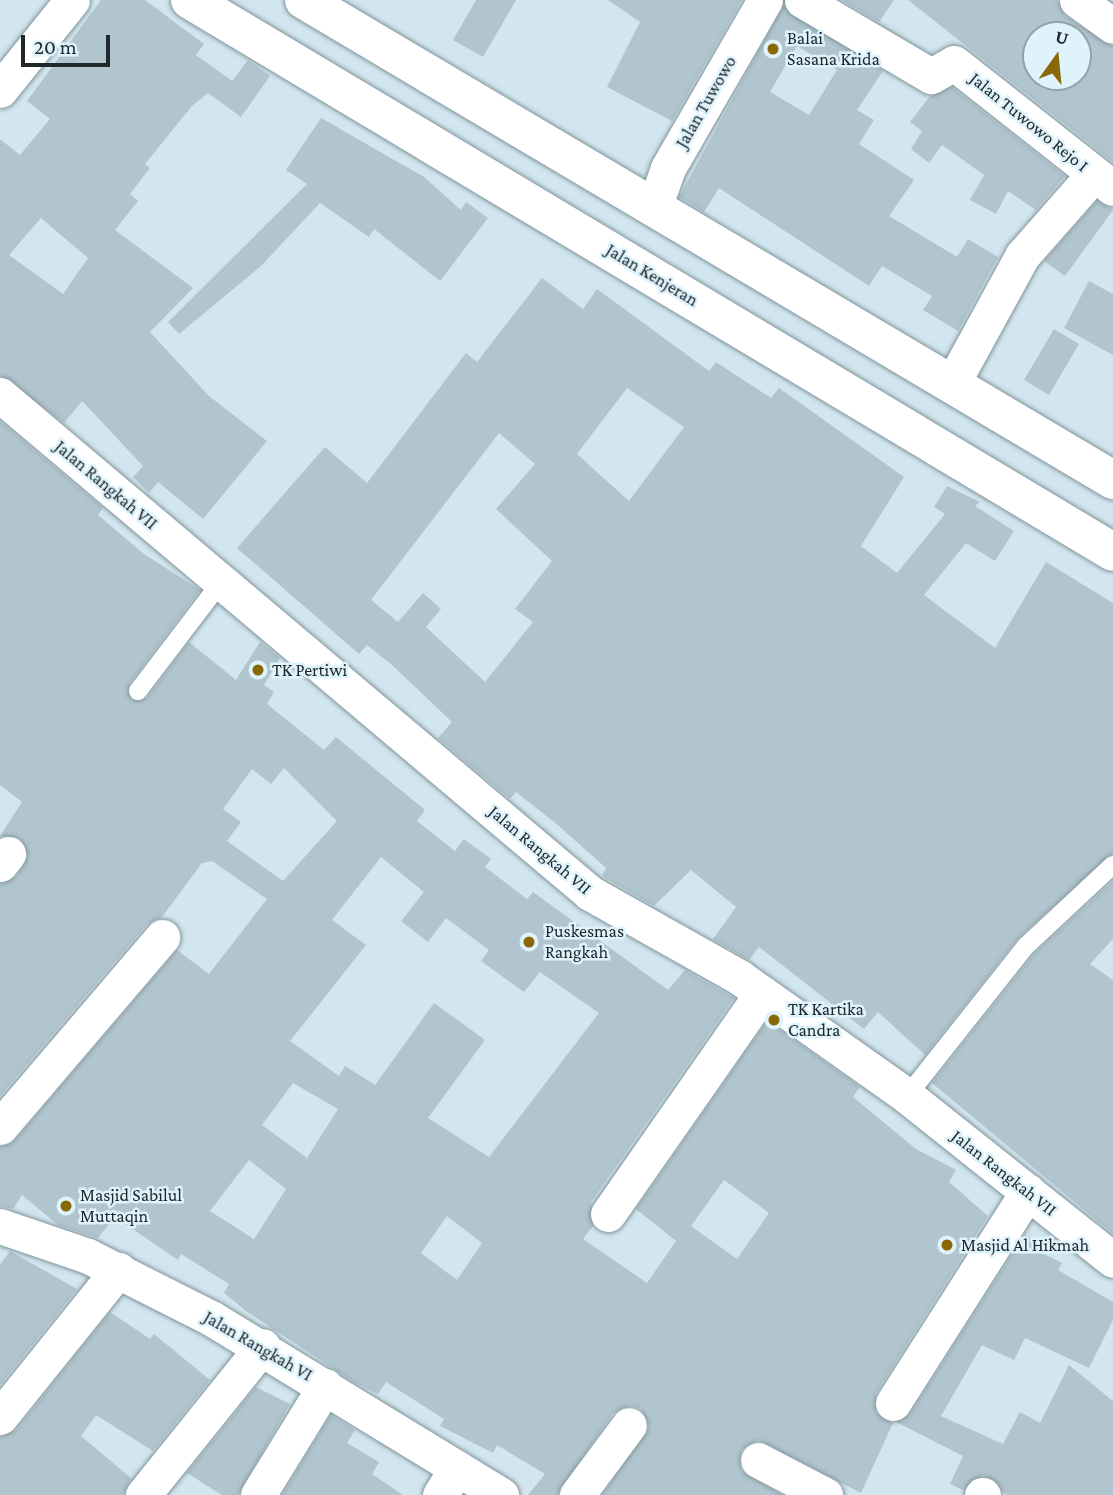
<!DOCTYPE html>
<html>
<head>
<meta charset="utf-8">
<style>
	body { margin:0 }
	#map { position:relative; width:1113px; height:1495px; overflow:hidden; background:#d2e6ef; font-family:"Crimson Pro",serif }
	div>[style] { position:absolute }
	.building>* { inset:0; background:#b1c5ce }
	.roads { filter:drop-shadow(0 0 2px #81949c) drop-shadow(0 0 2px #81949c) }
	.lane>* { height:18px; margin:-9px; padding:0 9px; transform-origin:9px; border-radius:9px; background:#fff }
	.street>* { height:35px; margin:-17.5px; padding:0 17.5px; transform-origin:17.5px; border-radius:17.5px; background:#fff }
	.highway>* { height:38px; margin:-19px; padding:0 19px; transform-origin:19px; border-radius:19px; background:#fff }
	.dots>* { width:19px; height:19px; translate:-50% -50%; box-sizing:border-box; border:4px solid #dff3fd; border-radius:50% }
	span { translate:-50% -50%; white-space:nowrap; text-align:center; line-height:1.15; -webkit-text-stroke:5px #dff3fd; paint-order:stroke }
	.poi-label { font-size:18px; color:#21282c }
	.left { translate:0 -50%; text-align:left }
	.street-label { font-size:18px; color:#21282c }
	.north { position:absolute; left:1022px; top:21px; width:70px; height:70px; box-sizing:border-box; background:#dff3fd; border:2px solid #93a2a9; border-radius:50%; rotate:15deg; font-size:19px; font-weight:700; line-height:28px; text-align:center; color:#21282c }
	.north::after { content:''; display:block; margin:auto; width:24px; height:32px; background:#896805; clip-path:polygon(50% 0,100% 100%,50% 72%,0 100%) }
	.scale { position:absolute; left:21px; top:35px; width:89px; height:32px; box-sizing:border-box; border:4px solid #21282c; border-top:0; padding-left:9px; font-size:21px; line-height:24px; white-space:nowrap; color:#21282c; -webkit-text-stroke:5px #dff3fd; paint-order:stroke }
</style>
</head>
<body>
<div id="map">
	<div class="building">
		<div style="clip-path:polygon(evenodd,101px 0,145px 0,204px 44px,196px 55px,232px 81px,248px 60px,270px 76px,241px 117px,208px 93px,192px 106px,145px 164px,150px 168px,130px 194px,138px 201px,115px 230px,193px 288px,150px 332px,209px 396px,267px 441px,203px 519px,158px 482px,149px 493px,133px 477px,143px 466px,82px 401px,64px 423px,0 375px,0 139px,20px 155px,50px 119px,27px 101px,101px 0,41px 218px,88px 258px,63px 294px,9px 255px,41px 218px)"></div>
		<div style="clip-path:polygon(476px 0,516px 0,483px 57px,453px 40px)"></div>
		<div style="clip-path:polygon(608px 0,742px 0,672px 121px,607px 87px,640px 22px)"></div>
		<div style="clip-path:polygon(842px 0,894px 0,879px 22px)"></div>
		<div style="clip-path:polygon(evenodd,908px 0,1057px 0,1065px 16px,1113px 46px,1113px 162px,908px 0,1036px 35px,1078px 35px,1078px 77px,1036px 77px,1036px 35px)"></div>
		<div style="clip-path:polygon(evenodd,783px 6px,883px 71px,857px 110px,874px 120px,859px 144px,914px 180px,889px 216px,957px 257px,968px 239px,998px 257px,958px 331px,923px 310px,932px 296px,882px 266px,869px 286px,719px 188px,704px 212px,679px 197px,783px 6px,797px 46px,837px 70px,809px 115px,770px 92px,797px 46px)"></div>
		<div style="clip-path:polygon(952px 87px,1065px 176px,1036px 210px,1008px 191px,996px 214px,970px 200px,984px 175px,942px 145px,929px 163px,911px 149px,922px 131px,910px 122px,930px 96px)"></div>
		<div style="clip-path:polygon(321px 118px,424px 177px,461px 210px,466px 202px,488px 218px,440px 281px,374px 229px,369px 237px,320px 203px,261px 266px,179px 334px,168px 322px,307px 184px,286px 170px)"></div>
		<div style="clip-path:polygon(1097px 201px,1113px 210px,1065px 276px,1044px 261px)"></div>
		<div style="clip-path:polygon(evenodd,542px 278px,583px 309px,597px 289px,709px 371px,716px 362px,771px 398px,779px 388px,904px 477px,861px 546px,897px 573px,945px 514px,934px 507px,947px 486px,980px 502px,975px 506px,1014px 531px,995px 561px,966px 543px,924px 595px,995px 648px,1046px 562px,1113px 603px,1113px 854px,1018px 938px,925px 1055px,878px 1012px,864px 1029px,759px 947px,749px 960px,713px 939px,736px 907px,691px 870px,654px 906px,602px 876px,606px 868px,559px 826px,516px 792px,510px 799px,438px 738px,452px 722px,392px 665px,367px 645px,359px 654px,237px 548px,325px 447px,367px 483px,466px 353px,477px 362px,542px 278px,627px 388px,684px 427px,629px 501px,577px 454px,627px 388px,542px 278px,499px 433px,535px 464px,496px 509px,552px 561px,515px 609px,533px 622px,485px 682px,426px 627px,441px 609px,423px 593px,398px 622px,371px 600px,499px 433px)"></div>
		<div style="clip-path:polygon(1089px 281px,1113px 294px,1113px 355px,1064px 328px)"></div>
		<div style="clip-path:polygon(1054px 329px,1079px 344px,1049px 395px,1024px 380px)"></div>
		<div style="clip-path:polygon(evenodd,0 421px,103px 508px,98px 515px,144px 554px,200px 590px,129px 684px,131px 700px,147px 698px,189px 642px,236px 680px,260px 642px,280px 658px,264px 685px,274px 692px,267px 704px,324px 750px,336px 737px,425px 810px,417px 821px,455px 851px,464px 839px,491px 859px,485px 867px,527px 899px,533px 892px,668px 990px,685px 970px,734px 998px,591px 1202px,593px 1226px,583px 1239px,647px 1283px,676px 1241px,636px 1209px,767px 1021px,860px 1087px,853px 1097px,916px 1149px,956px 1170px,949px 1182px,988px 1216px,876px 1393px,876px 1413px,893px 1423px,861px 1493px,758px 1440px,741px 1450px,741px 1470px,782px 1495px,602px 1495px,649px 1428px,641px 1409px,631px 1405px,613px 1413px,557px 1495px,528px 1495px,545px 1474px,497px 1445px,493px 1453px,440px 1426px,444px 1419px,386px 1382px,378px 1394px,352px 1381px,246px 1311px,224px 1293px,229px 1284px,181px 1254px,178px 1260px,115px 1217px,98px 1238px,58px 1225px,22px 1195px,13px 1209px,0 1206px,0 1147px,15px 1140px,177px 950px,209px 974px,267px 899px,212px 861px,202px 863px,162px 917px,147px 924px,0 1096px,0 884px,16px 877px,28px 856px,20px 838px,0 836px,22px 802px,0 785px,0 421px,284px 768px,337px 821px,283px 881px,227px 841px,241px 822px,223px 809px,252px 769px,271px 784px,284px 768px,0 421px,381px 857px,424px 892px,401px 921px,428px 942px,446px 918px,489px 950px,481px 961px,524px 992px,540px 972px,599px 1013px,489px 1157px,428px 1118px,485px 1040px,434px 1003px,375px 1085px,345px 1066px,339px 1076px,290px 1041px,366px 945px,332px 920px,381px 857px,0 421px,293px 1083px,338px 1109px,307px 1158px,262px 1125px,293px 1083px,0 421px,249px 1160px,286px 1189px,254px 1239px,210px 1211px,249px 1160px,0 421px,724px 1180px,769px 1213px,737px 1259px,691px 1226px,724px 1180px,0 421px,447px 1216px,482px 1243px,457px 1280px,421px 1253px,447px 1216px)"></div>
		<div style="clip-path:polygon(1113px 881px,1113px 939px,1090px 964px,1113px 980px,1113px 1234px,932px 1083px,1034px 954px)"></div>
		<div style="clip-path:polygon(1025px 1234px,1040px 1244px,1036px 1250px,1062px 1263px,1058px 1270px,1113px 1302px,1113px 1320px,1089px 1368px,1025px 1338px,1014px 1360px,982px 1345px,941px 1416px,1003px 1444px,1020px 1412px,1040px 1423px,1069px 1365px,1113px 1401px,1113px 1495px,1007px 1495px,983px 1475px,963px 1490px,950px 1484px,963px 1456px,896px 1422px,910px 1414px)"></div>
		<div style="clip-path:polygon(10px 1251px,77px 1289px,0 1385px,0 1265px)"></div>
		<div style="clip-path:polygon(110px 1312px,150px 1339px,154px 1334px,210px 1380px,153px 1451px,96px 1415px,81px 1436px,131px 1478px,123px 1495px,0 1495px,0 1437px,16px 1430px)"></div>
		<div style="clip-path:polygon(256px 1387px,290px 1404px,238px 1495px,222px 1495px,187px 1473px)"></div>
		<div style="clip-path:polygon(331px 1415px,355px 1430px,347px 1443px,379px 1462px,372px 1474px,403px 1495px,282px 1495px)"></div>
	</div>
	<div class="roads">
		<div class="lane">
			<div style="left:138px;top:691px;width:137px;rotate:-52.7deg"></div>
			<div style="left:907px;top:1096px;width:191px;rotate:-51.6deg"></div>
			<div style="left:1026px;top:946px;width:119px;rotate:-43deg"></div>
		</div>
		<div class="street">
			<div style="left:802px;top:0;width:150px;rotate:30.5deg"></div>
			<div style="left:931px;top:76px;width:26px;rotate:-29deg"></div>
			<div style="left:954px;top:63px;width:202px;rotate:38.2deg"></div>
			<div style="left:1077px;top:0;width:44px;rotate:35.8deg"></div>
			<div style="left:0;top:90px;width:115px;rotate:-51.3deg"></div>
			<div style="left:654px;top:208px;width:42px;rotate:-70.7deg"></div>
			<div style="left:668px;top:168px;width:194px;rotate:-60deg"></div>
			<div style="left:952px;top:384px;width:146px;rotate:-61.3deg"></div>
			<div style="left:1022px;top:256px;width:109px;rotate:-48.7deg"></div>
			<div style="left:0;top:395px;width:772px;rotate:40.17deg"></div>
			<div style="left:590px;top:893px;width:171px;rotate:29.4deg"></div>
			<div style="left:739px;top:977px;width:206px;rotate:35.3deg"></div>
			<div style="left:907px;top:1096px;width:263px;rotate:38.5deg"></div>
			<div style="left:0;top:864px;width:13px;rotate:-51deg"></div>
			<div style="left:0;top:1127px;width:250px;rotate:-49.5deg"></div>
			<div style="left:608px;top:1214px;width:269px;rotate:-55.1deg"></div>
			<div style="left:0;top:1226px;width:93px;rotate:18.8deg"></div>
			<div style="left:88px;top:1256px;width:138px;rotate:26.8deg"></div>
			<div style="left:211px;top:1318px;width:340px;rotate:31.4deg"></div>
			<div style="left:893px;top:1403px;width:251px;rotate:-57.5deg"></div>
			<div style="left:0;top:1417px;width:189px;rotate:-51.2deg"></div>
			<div style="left:758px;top:1460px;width:76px;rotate:27.6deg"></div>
			<div style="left:143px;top:1495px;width:191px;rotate:-51.2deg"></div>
			<div style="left:258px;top:1495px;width:128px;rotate:-58.4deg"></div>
			<div style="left:440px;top:1495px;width:32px;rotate:-58deg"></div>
			<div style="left:577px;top:1495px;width:87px;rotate:-53.4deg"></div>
			<div style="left:982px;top:1495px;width:1px"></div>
		</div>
		<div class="highway">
			<div style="left:190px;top:0;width:1075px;rotate:30.88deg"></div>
			<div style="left:304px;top:0;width:941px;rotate:30.68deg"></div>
		</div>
	</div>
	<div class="dots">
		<div style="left:773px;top:49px;background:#896805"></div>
		<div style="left:258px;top:670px;background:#896805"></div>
		<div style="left:529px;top:942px;background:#896805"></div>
		<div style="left:774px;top:1020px;background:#896805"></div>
		<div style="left:66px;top:1206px;background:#896805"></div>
		<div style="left:947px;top:1245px;background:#896805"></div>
	</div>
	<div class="poi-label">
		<span class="left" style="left:787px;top:49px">Balai<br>Sasana Krida</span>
		<span class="left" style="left:272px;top:670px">TK Pertiwi</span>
		<span class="left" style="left:545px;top:942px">Puskesmas<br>Rangkah</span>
		<span class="left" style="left:788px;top:1020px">TK Kartika<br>Candra</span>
		<span class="left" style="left:80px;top:1206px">Masjid Sabilul<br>Muttaqin</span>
		<span class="left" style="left:961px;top:1245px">Masjid Al Hikmah</span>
	</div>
	<div class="street-label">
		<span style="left:706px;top:102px;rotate:-60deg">Jalan Tuwowo</span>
		<span style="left:1029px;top:122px;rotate:39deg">Jalan Tuwowo Rejo I</span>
		<span style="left:652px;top:275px;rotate:31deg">Jalan Kenjeran</span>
		<span style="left:106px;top:485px;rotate:40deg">Jalan Rangkah VII</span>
		<span style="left:540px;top:850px;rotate:40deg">Jalan Rangkah VII</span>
		<span style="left:1004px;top:1173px;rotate:38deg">Jalan Rangkah VII</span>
		<span style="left:258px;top:1346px;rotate:30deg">Jalan Rangkah VI</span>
	</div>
	<div class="north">U</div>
	<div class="scale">20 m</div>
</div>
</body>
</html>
